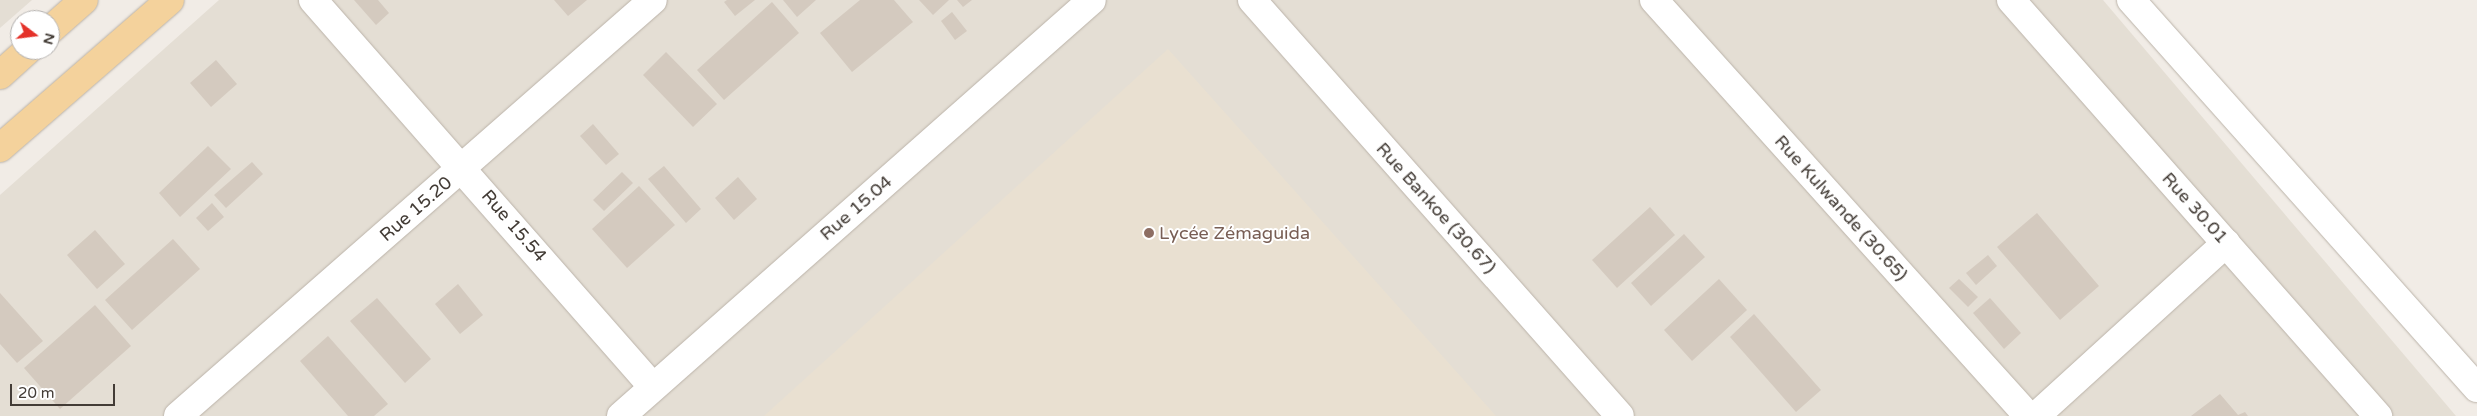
<!DOCTYPE html>
<html>
<head>
<meta charset="utf-8">
<style>
	body { margin:0 }
	#map { position:relative; width:2477px; height:416px; overflow:hidden; background:#f1ece6; font-family:"Varela Round",sans-serif }
	div>[style] { position:absolute }
	.residential>* { inset:0; background:#e4ded4 }
	.education>* { inset:0; background:#e9e0d1 }
	.building>* { inset:0; background:#d4cabf }
	.roads { filter:drop-shadow(0 0 1px #bbb3a9) drop-shadow(0 0 1px #bbb3a9) }
	.minor>* { height:28px; margin:-14px; padding:0 14px; transform-origin:14px; border-radius:14px; background:#fff }
	.major>* { height:28px; margin:-14px; padding:0 14px; transform-origin:14px; border-radius:14px; background:#f4d29c }
	.dots>* { width:14px; height:14px; translate:-50% -50%; box-sizing:border-box; border:2px solid #fff; border-radius:50% }
	span { translate:-50% -50%; white-space:nowrap; text-align:center; line-height:1.15; -webkit-text-stroke:4px #fff; paint-order:stroke }
	.street-label { font-size:18px; color:#433c36 }
	.education-label { font-size:18px; color:#785e54 }
	.left { translate:0 -50%; text-align:left }
	.north { position:absolute; left:10px; top:10px; width:50px; height:50px; box-sizing:border-box; background:#fff; border:1px solid #b4b1af; border-radius:50%; rotate:105deg; font-size:14px; font-weight:700; line-height:20px; text-align:center; color:#433c36 }
	.north::after { content:''; display:block; margin:auto; width:18px; height:22px; background:#e4322a; clip-path:polygon(50% 0,100% 100%,50% 72%,0 100%) }
	.scale { position:absolute; left:10px; top:384px; width:105px; height:22px; box-sizing:border-box; border:2px solid #433c36; border-top:0; padding-left:6px; font-size:15px; line-height:18px; white-space:nowrap; color:#433c36; -webkit-text-stroke:4px #fff; paint-order:stroke }
</style>
</head>
<body>
<div id="map">
	<div class="residential">
		<div style="clip-path:polygon(0 0,32px 0,0 28px)"></div>
		<div style="clip-path:polygon(219px 0,2103px 0,2456px 416px,0 416px,0 195px)"></div>
	</div>
	<div class="education">
		<div style="clip-path:polygon(1168px 49px,1496px 416px,764px 416px)"></div>
	</div>
	<div class="building">
		<div style="clip-path:polygon(354px 0,378px 0,389px 13px,376px 25px)"></div>
		<div style="clip-path:polygon(554px 0,587px 0,568px 16px)"></div>
		<div style="clip-path:polygon(727px 0,755px 0,735px 16px,724px 2px)"></div>
		<div style="clip-path:polygon(783px 0,816px 0,797px 17px)"></div>
		<div style="clip-path:polygon(860px 0,894px 0,913px 22px,852px 72px,820px 33px)"></div>
		<div style="clip-path:polygon(919px 0,949px 0,933px 15px)"></div>
		<div style="clip-path:polygon(957px 0,972px 0,963px 7px)"></div>
		<div style="clip-path:polygon(772px 2px,799px 33px,724px 100px,697px 70px)"></div>
		<div style="clip-path:polygon(952px 12px,967px 31px,955px 40px,941px 21px)"></div>
		<div style="clip-path:polygon(666px 52px,717px 104px,693px 127px,643px 75px)"></div>
		<div style="clip-path:polygon(216px 60px,237px 84px,211px 107px,190px 83px)"></div>
		<div style="clip-path:polygon(593px 124px,619px 154px,606px 165px,580px 136px)"></div>
		<div style="clip-path:polygon(208px 146px,231px 169px,180px 217px,159px 193px)"></div>
		<div style="clip-path:polygon(252px 162px,263px 174px,226px 208px,214px 195px)"></div>
		<div style="clip-path:polygon(664px 166px,701px 209px,686px 223px,648px 179px)"></div>
		<div style="clip-path:polygon(622px 172px,633px 183px,604px 211px,593px 200px)"></div>
		<div style="clip-path:polygon(738px 177px,757px 199px,734px 220px,715px 198px)"></div>
		<div style="clip-path:polygon(639px 186px,675px 225px,627px 268px,592px 229px)"></div>
		<div style="clip-path:polygon(212px 203px,224px 217px,208px 231px,196px 218px)"></div>
		<div style="clip-path:polygon(1650px 207px,1675px 235px,1617px 288px,1592px 260px)"></div>
		<div style="clip-path:polygon(2037px 213px,2099px 286px,2060px 320px,1997px 247px)"></div>
		<div style="clip-path:polygon(95px 230px,125px 264px,97px 289px,67px 255px)"></div>
		<div style="clip-path:polygon(1684px 234px,1705px 257px,1651px 306px,1631px 283px)"></div>
		<div style="clip-path:polygon(173px 239px,200px 269px,132px 330px,105px 300px)"></div>
		<div style="clip-path:polygon(1988px 255px,1997px 266px,1976px 285px,1966px 273px)"></div>
		<div style="clip-path:polygon(1719px 279px,1747px 310px,1692px 361px,1664px 330px)"></div>
		<div style="clip-path:polygon(1959px 279px,1978px 297px,1968px 307px,1949px 288px)"></div>
		<div style="clip-path:polygon(458px 284px,483px 315px,460px 334px,435px 304px)"></div>
		<div style="clip-path:polygon(0 293px,43px 341px,17px 363px,0 344px)"></div>
		<div style="clip-path:polygon(377px 298px,431px 359px,405px 383px,350px 321px)"></div>
		<div style="clip-path:polygon(1990px 298px,2021px 333px,2004px 349px,1973px 313px)"></div>
		<div style="clip-path:polygon(95px 305px,131px 346px,60px 409px,24px 368px)"></div>
		<div style="clip-path:polygon(1754px 314px,1821px 390px,1796px 412px,1730px 337px)"></div>
		<div style="clip-path:polygon(328px 336px,388px 404px,374px 416px,348px 416px,300px 361px)"></div>
		<div style="clip-path:polygon(2220px 394px,2238px 415px,2245px 412px,2248px 416px,2191px 416px)"></div>
	</div>
	<div class="roads">
		<div class="minor">
			<div style="left:313px;top:0;width:515px;rotate:48.7deg"></div>
			<div style="left:1252px;top:0;width:555px;rotate:48.5deg"></div>
			<div style="left:1654px;top:0;width:559px;rotate:48.04deg"></div>
			<div style="left:2011px;top:0;width:555px;rotate:48.58deg"></div>
			<div style="left:2131px;top:0;width:520px;rotate:48.27deg"></div>
			<div style="left:178px;top:416px;width:631px;rotate:-41.21deg"></div>
			<div style="left:621px;top:416px;width:628px;rotate:-41.45deg"></div>
			<div style="left:2036px;top:416px;width:257px;rotate:-42.3deg"></div>
		</div>
		<div class="major">
			<div style="left:50px;top:30px;width:45px;rotate:-41.4deg"></div>
			<div style="left:0;top:75px;width:38px;rotate:-42deg"></div>
			<div style="left:0;top:148px;width:225px;rotate:-41deg"></div>
		</div>
	</div>
	<div class="dots">
		<div style="left:1149px;top:233px;background:#8d6e63"></div>
	</div>
	<div class="street-label">
		<span style="left:856px;top:208px;rotate:-41deg">Rue 15.04</span>
		<span style="left:1436px;top:208px;rotate:48deg">Rue Bankoe (30.67)</span>
		<span style="left:1841px;top:208px;rotate:48deg">Rue Kulwande (30.65)</span>
		<span style="left:2195px;top:208px;rotate:48deg">Rue 30.01</span>
		<span style="left:416px;top:209px;rotate:-41deg">Rue 15.20</span>
		<span style="left:514px;top:226px;rotate:49deg">Rue 15.54</span>
	</div>
	<div class="education-label">
		<span class="left" style="left:1159px;top:233px">Lycée Zémaguida</span>
	</div>
	<div class="north">N</div>
	<div class="scale">20 m</div>
</div>
</body>
</html>
